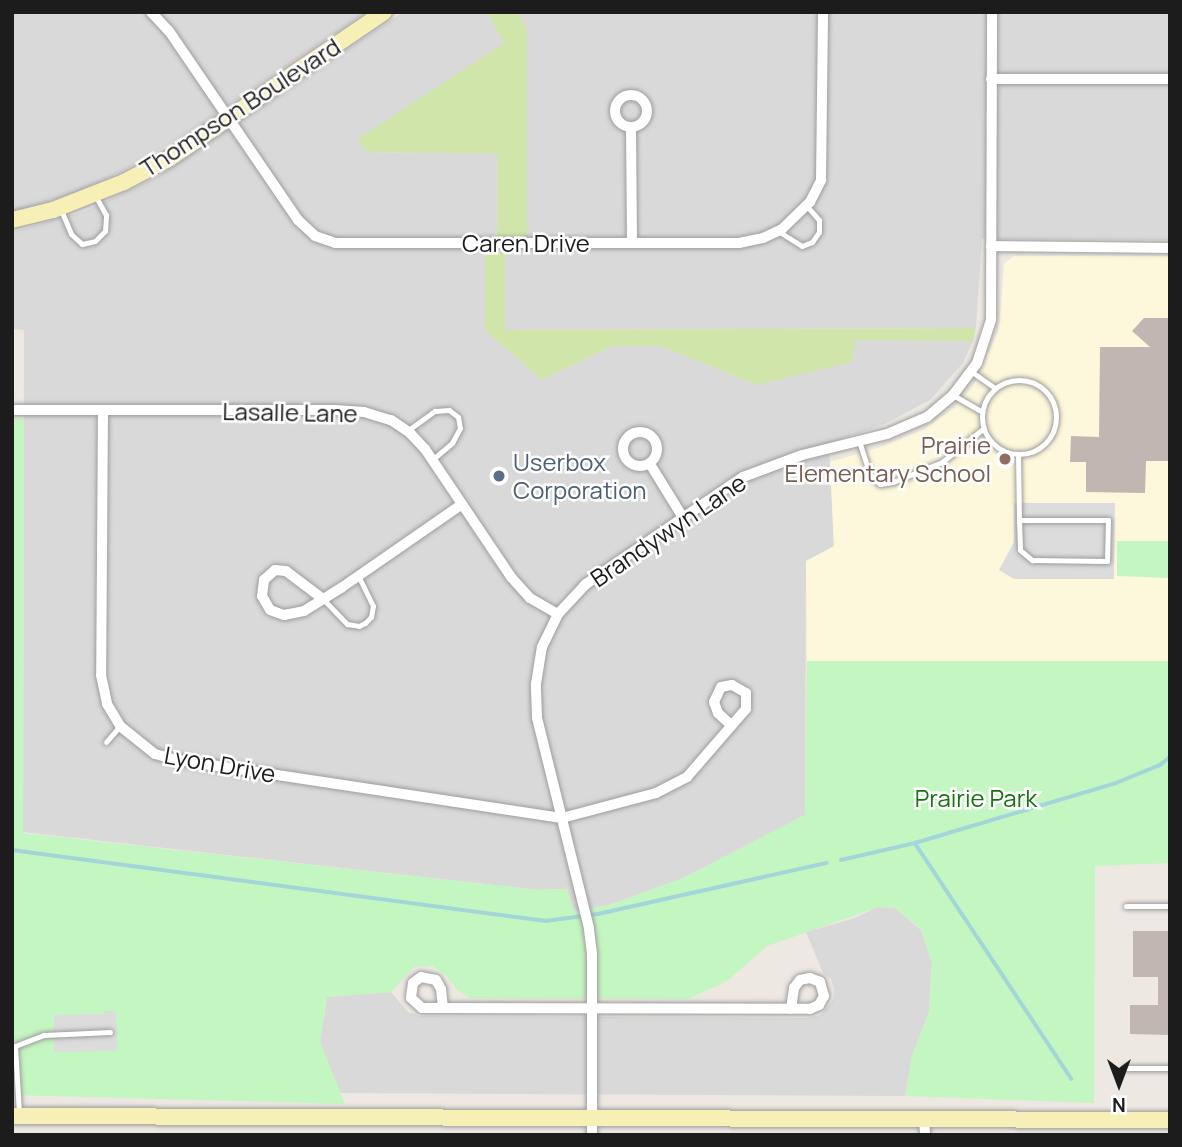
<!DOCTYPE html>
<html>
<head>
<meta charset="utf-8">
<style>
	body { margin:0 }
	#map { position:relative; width:1182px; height:1147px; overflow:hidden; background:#ede8e2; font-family:Manrope,sans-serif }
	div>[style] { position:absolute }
	.residential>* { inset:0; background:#dad9d9 }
	.education>* { inset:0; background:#fdf8db }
	.grass>* { inset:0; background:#d0e5a9 }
	.park>* { inset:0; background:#c3f6c0 }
	.parking>* { inset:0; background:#dcdcdc }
	.stream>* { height:3.5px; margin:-1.75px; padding:0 1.75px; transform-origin:1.75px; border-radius:1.75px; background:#a4d5d9 }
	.building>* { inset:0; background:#c1b6b2 }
	.roads { filter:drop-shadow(0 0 2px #9d9d9d) drop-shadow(0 0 2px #9d9d9d) }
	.lane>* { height:5px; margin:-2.5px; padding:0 2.5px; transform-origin:2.5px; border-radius:2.5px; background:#fff }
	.lane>.ring { margin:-2.5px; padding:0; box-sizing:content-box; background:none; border:5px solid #fff; border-radius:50% }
	.street>* { height:10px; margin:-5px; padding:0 5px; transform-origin:5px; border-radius:5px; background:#fff }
	.street>.ring { margin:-5px; padding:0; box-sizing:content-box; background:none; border:10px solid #fff; border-radius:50% }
	.secondary>* { height:16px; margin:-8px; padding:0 8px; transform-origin:8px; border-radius:8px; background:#f6f0b7 }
	.dots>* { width:19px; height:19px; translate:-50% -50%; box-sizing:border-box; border:4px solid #fff; border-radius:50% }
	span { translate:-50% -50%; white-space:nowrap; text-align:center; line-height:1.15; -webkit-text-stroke:5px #fff; paint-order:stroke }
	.street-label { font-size:24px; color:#1c1c1c }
	.education-label { font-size:24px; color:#785e54 }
	.right { translate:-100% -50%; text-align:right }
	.service-label { font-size:24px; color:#4e5e75 }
	.left { translate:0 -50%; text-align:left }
	.park-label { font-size:24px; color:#177311 }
	.frame { position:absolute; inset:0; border:14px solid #1c1c1c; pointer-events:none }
	.north { position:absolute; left:1084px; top:1049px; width:70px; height:70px; -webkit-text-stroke:5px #fff; paint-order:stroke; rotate:180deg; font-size:19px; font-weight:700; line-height:28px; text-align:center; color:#1c1c1c }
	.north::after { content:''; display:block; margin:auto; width:24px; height:32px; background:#1c1c1c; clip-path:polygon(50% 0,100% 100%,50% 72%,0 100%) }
</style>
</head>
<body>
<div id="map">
	<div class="residential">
		<div style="clip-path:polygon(12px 12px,366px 12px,186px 134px,123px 171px,76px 192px,12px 213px)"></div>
		<div style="clip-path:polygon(403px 12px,487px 12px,504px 43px,366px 152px,498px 154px,497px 237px,485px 252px,485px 330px,541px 379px,613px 346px,662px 346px,757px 385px,859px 339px,973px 341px,963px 363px,930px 400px,883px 425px,829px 443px,834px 547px,806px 561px,805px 815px,681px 879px,609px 905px,574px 911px,567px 889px,539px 890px,23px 832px,24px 330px,12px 329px,12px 232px,85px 211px,157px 177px)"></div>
		<div style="clip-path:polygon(518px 12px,1170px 12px,1170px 240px,982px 239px,976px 328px,505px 330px,505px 252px,527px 236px,527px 32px)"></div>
		<div style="clip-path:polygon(878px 907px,895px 908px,921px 930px,932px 963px,929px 1012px,912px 1056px,905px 1096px,340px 1093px,320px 1042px,327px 997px,391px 992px,408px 1012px,420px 1016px,807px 1018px,821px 1015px,834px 998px,834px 989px,831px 979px,823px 973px,806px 932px,852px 919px)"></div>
	</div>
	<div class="education">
		<div style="clip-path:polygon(1014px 256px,1170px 256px,1170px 661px,807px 661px,806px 561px,834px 546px,830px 462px,881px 447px,923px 430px,954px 408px,973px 386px,999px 329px,1004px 264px)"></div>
	</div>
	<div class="grass">
		<div style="clip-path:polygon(487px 12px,518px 12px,527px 31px,527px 236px,497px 237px,498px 154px,366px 152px,358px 139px,504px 43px)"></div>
		<div style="clip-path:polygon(485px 252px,505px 252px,505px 330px,976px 328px,973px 341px,855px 340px,852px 362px,757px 385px,661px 346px,613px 346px,541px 380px,485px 330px)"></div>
	</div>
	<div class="park">
		<div style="clip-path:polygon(12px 419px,24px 419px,23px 833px,539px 890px,567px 889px,574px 911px,609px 905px,681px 879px,805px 815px,807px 661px,1170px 661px,1170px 863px,1095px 866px,1094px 1103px,905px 1096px,912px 1056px,929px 1012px,932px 963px,921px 929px,895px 908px,879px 907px,767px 946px,727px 981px,688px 999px,470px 998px,457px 990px,446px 975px,432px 966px,414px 967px,391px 992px,327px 997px,320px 1042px,345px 1104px,12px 1095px)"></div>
		<div style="clip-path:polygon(1117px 541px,1170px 541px,1170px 578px,1117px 576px)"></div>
	</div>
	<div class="parking">
		<div style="clip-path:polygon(1014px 503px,1115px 503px,1114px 579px,1014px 579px,999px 570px,1014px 542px)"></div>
		<div style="clip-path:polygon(104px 1011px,116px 1011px,117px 1051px,54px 1052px,54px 1015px,104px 1014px)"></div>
	</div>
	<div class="stream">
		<div style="left:915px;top:843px;width:283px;rotate:56.4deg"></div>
		<div style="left:12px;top:850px;width:539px;rotate:7.57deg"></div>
		<div style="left:546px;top:921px;width:52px;rotate:-7.7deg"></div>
		<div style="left:598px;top:914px;width:234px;rotate:-12.6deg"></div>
		<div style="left:841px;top:860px;width:76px;rotate:-12.9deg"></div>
		<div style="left:915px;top:843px;width:210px;rotate:-16.6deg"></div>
		<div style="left:1116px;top:783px;width:48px;rotate:-22.2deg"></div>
		<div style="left:1160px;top:765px;width:13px;rotate:-39deg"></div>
	</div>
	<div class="building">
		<div style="clip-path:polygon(1144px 318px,1170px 318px,1170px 461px,1146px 461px,1145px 493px,1086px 492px,1086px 462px,1070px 462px,1071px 436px,1099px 437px,1100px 347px,1150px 347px,1132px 331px)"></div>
		<div style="clip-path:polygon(1133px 931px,1170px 931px,1170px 1035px,1130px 1034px,1130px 1005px,1158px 1005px,1158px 977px,1133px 977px)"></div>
	</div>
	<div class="roads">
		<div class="lane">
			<div style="left:61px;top:210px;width:26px;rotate:67deg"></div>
			<div style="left:71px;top:234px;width:15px;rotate:42deg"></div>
			<div style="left:82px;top:244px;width:13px;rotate:-13deg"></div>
			<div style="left:95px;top:241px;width:14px;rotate:-45deg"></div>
			<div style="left:105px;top:231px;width:16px;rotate:-86deg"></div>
			<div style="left:106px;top:215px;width:21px;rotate:-119deg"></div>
			<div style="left:778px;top:231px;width:28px;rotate:32deg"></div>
			<div style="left:802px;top:246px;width:11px;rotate:-22deg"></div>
			<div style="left:812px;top:242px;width:12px;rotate:-55deg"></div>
			<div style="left:819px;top:232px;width:12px;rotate:-90deg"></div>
			<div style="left:819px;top:220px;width:20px;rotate:-131deg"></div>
			<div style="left:972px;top:372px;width:28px;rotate:35deg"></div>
			<div class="ring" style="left:982px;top:380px;width:69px;height:69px"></div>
			<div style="left:953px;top:395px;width:34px;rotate:30deg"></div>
			<div style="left:407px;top:431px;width:34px;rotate:-36deg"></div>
			<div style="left:435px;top:411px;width:14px;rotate:-4deg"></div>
			<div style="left:449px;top:410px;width:11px;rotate:38deg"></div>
			<div style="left:458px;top:417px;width:11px;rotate:80deg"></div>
			<div style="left:460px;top:428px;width:17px;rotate:118deg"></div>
			<div style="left:452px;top:443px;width:26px;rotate:140deg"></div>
			<div style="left:859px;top:441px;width:35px;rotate:72deg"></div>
			<div style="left:870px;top:474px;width:14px;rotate:45deg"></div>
			<div style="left:880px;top:484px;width:13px;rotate:-9deg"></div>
			<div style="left:893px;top:482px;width:53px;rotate:-22.2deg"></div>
			<div style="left:942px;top:462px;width:54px;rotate:-39deg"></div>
			<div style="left:1018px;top:454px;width:66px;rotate:89.1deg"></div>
			<div style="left:1019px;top:520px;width:30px;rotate:88deg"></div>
			<div style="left:1020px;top:550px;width:16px;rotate:40deg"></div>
			<div style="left:1032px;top:560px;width:75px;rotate:0.8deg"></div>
			<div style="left:1107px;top:561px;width:41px;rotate:-88.6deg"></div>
			<div style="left:1108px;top:520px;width:89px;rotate:180deg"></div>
			<div style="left:323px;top:599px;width:35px;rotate:46deg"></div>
			<div style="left:347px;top:624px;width:12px;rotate:9deg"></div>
			<div style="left:359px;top:626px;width:7px;rotate:-27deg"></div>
			<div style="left:365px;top:623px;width:8px;rotate:-45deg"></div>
			<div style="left:371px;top:617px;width:11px;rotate:-80deg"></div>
			<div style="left:373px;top:606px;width:32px;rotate:-116deg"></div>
			<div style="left:106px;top:742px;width:21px;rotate:-49deg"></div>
			<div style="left:1126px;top:906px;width:44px"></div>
			<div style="left:1125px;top:1068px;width:45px"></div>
			<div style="left:19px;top:1113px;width:67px;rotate:-93.4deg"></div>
			<div style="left:15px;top:1046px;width:31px;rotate:-21deg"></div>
			<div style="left:44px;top:1035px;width:66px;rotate:-2.6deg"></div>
		</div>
		<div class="street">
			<div style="left:151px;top:12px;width:26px;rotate:47deg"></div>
			<div style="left:169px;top:31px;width:229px;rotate:55.7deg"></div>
			<div style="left:298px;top:220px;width:23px;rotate:43deg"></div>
			<div style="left:315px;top:236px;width:21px;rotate:19deg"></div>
			<div style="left:335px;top:243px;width:404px"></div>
			<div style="left:739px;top:243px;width:25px;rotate:-12deg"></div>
			<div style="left:763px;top:238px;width:21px;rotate:-25deg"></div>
			<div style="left:782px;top:229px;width:39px;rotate:-44deg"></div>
			<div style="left:810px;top:202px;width:25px;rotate:-63deg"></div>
			<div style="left:821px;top:180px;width:168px;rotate:-89.3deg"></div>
			<div style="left:991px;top:79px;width:179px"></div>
			<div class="ring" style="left:615px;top:95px;width:22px;height:22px"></div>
			<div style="left:631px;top:127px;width:116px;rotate:89.5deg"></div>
			<div style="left:991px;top:246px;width:179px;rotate:0.6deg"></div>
			<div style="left:12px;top:410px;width:323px"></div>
			<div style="left:335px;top:410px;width:29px;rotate:4deg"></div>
			<div style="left:364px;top:412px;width:28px;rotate:17deg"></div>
			<div style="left:391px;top:420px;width:23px;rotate:34deg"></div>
			<div style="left:410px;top:433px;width:22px;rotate:47deg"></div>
			<div style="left:425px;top:449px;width:154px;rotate:56.1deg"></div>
			<div style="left:511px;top:577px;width:28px;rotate:48deg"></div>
			<div style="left:530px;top:598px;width:32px;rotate:30deg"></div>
			<div style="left:103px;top:410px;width:265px;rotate:90.4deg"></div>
			<div style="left:101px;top:675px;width:30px;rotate:78deg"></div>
			<div style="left:107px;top:704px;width:26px;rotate:59deg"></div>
			<div style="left:120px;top:726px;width:45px;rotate:38.7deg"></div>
			<div style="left:155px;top:754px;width:24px;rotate:15deg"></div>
			<div style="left:178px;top:760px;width:388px;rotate:8.6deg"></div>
			<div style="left:562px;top:818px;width:97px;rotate:-14.9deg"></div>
			<div style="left:656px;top:793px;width:35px;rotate:-27deg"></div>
			<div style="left:687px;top:777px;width:90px;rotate:-49.1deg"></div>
			<div style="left:746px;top:709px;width:16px;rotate:-90deg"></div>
			<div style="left:746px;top:693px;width:16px;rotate:-150deg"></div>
			<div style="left:732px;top:685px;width:11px;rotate:170deg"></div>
			<div style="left:721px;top:687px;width:17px;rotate:115deg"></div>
			<div style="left:714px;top:702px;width:12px;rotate:70deg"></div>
			<div style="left:718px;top:713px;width:18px;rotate:43deg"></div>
			<div class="ring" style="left:623px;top:432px;width:24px;height:24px"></div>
			<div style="left:650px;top:464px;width:61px;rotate:58.4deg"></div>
			<div style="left:323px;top:599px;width:46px;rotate:-142.9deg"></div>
			<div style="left:286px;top:571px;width:11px;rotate:-175deg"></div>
			<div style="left:275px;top:570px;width:15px;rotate:138deg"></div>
			<div style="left:264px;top:580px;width:16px;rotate:97deg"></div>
			<div style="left:262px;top:596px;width:16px;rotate:60deg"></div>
			<div style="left:270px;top:610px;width:15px;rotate:20deg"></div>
			<div style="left:284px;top:615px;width:20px;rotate:-11deg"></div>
			<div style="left:304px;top:611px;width:44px;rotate:-31.9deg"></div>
			<div style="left:341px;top:588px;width:146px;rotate:-34.7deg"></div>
			<div style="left:443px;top:1008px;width:19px;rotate:-96deg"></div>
			<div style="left:441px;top:989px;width:10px;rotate:-119deg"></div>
			<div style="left:436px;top:980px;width:15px;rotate:-169deg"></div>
			<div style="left:421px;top:977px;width:10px;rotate:143deg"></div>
			<div style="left:413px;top:983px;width:15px;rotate:98deg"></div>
			<div style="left:411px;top:998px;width:15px;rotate:42deg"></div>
			<div style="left:422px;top:1008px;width:388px;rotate:0.1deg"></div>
			<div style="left:810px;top:1009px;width:10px;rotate:-24deg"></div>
			<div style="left:819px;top:1005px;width:10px;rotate:-61deg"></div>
			<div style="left:824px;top:996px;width:15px;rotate:-106deg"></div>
			<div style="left:820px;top:982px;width:11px;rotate:-158deg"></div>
			<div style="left:810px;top:978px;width:10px;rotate:169deg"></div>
			<div style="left:800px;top:980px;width:10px;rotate:127deg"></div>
			<div style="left:794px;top:988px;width:21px;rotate:98deg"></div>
			<div style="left:924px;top:1119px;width:16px;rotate:86deg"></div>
			<div style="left:592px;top:1135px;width:181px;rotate:-90deg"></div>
			<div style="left:592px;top:954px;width:26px;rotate:-97deg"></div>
			<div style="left:589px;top:928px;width:216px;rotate:-103.9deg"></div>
			<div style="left:537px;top:718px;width:34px;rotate:-92deg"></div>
			<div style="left:536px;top:684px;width:37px;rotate:-81deg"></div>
			<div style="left:542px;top:647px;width:37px;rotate:-64deg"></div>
			<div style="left:558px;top:614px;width:41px;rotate:-47deg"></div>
			<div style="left:586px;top:584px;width:190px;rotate:-34.3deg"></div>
			<div style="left:743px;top:477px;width:63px;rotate:-20.4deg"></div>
			<div style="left:802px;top:455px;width:88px;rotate:-13.9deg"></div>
			<div style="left:887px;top:434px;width:43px;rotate:-23deg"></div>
			<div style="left:927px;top:417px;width:34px;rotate:-40deg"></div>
			<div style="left:953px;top:395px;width:40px;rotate:-53deg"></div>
			<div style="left:977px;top:363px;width:45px;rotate:-72deg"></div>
			<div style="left:991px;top:320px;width:308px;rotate:-89.8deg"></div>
		</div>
		<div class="secondary">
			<div style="left:12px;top:220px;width:42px;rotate:-13.7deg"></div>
			<div style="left:53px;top:210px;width:76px;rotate:-21.5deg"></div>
			<div style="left:124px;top:182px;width:52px;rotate:-27.6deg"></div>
			<div style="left:170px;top:158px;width:259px;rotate:-34.3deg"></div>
			<div style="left:12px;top:1116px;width:1158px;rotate:0.2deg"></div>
		</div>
	</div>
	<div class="dots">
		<div style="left:1005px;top:459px;background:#8d6e63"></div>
		<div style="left:499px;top:476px;background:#5c6f8a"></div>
	</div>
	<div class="street-label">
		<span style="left:240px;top:107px;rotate:-33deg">Thompson Boulevard</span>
		<span style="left:526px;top:243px">Caren Drive</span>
		<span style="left:290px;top:412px;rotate:1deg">Lasalle Lane</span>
		<span style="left:668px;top:530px;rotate:-34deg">Brandywyn Lane</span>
		<span style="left:220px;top:764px;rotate:10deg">Lyon Drive</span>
	</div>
	<div class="education-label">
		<span class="right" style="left:991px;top:459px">Prairie<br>Elementary School</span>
	</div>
	<div class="service-label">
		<span class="left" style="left:513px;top:476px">Userbox<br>Corporation</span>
	</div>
	<div class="park-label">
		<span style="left:976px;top:798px">Prairie Park</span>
	</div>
	<div class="frame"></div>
	<div class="north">N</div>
</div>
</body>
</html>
